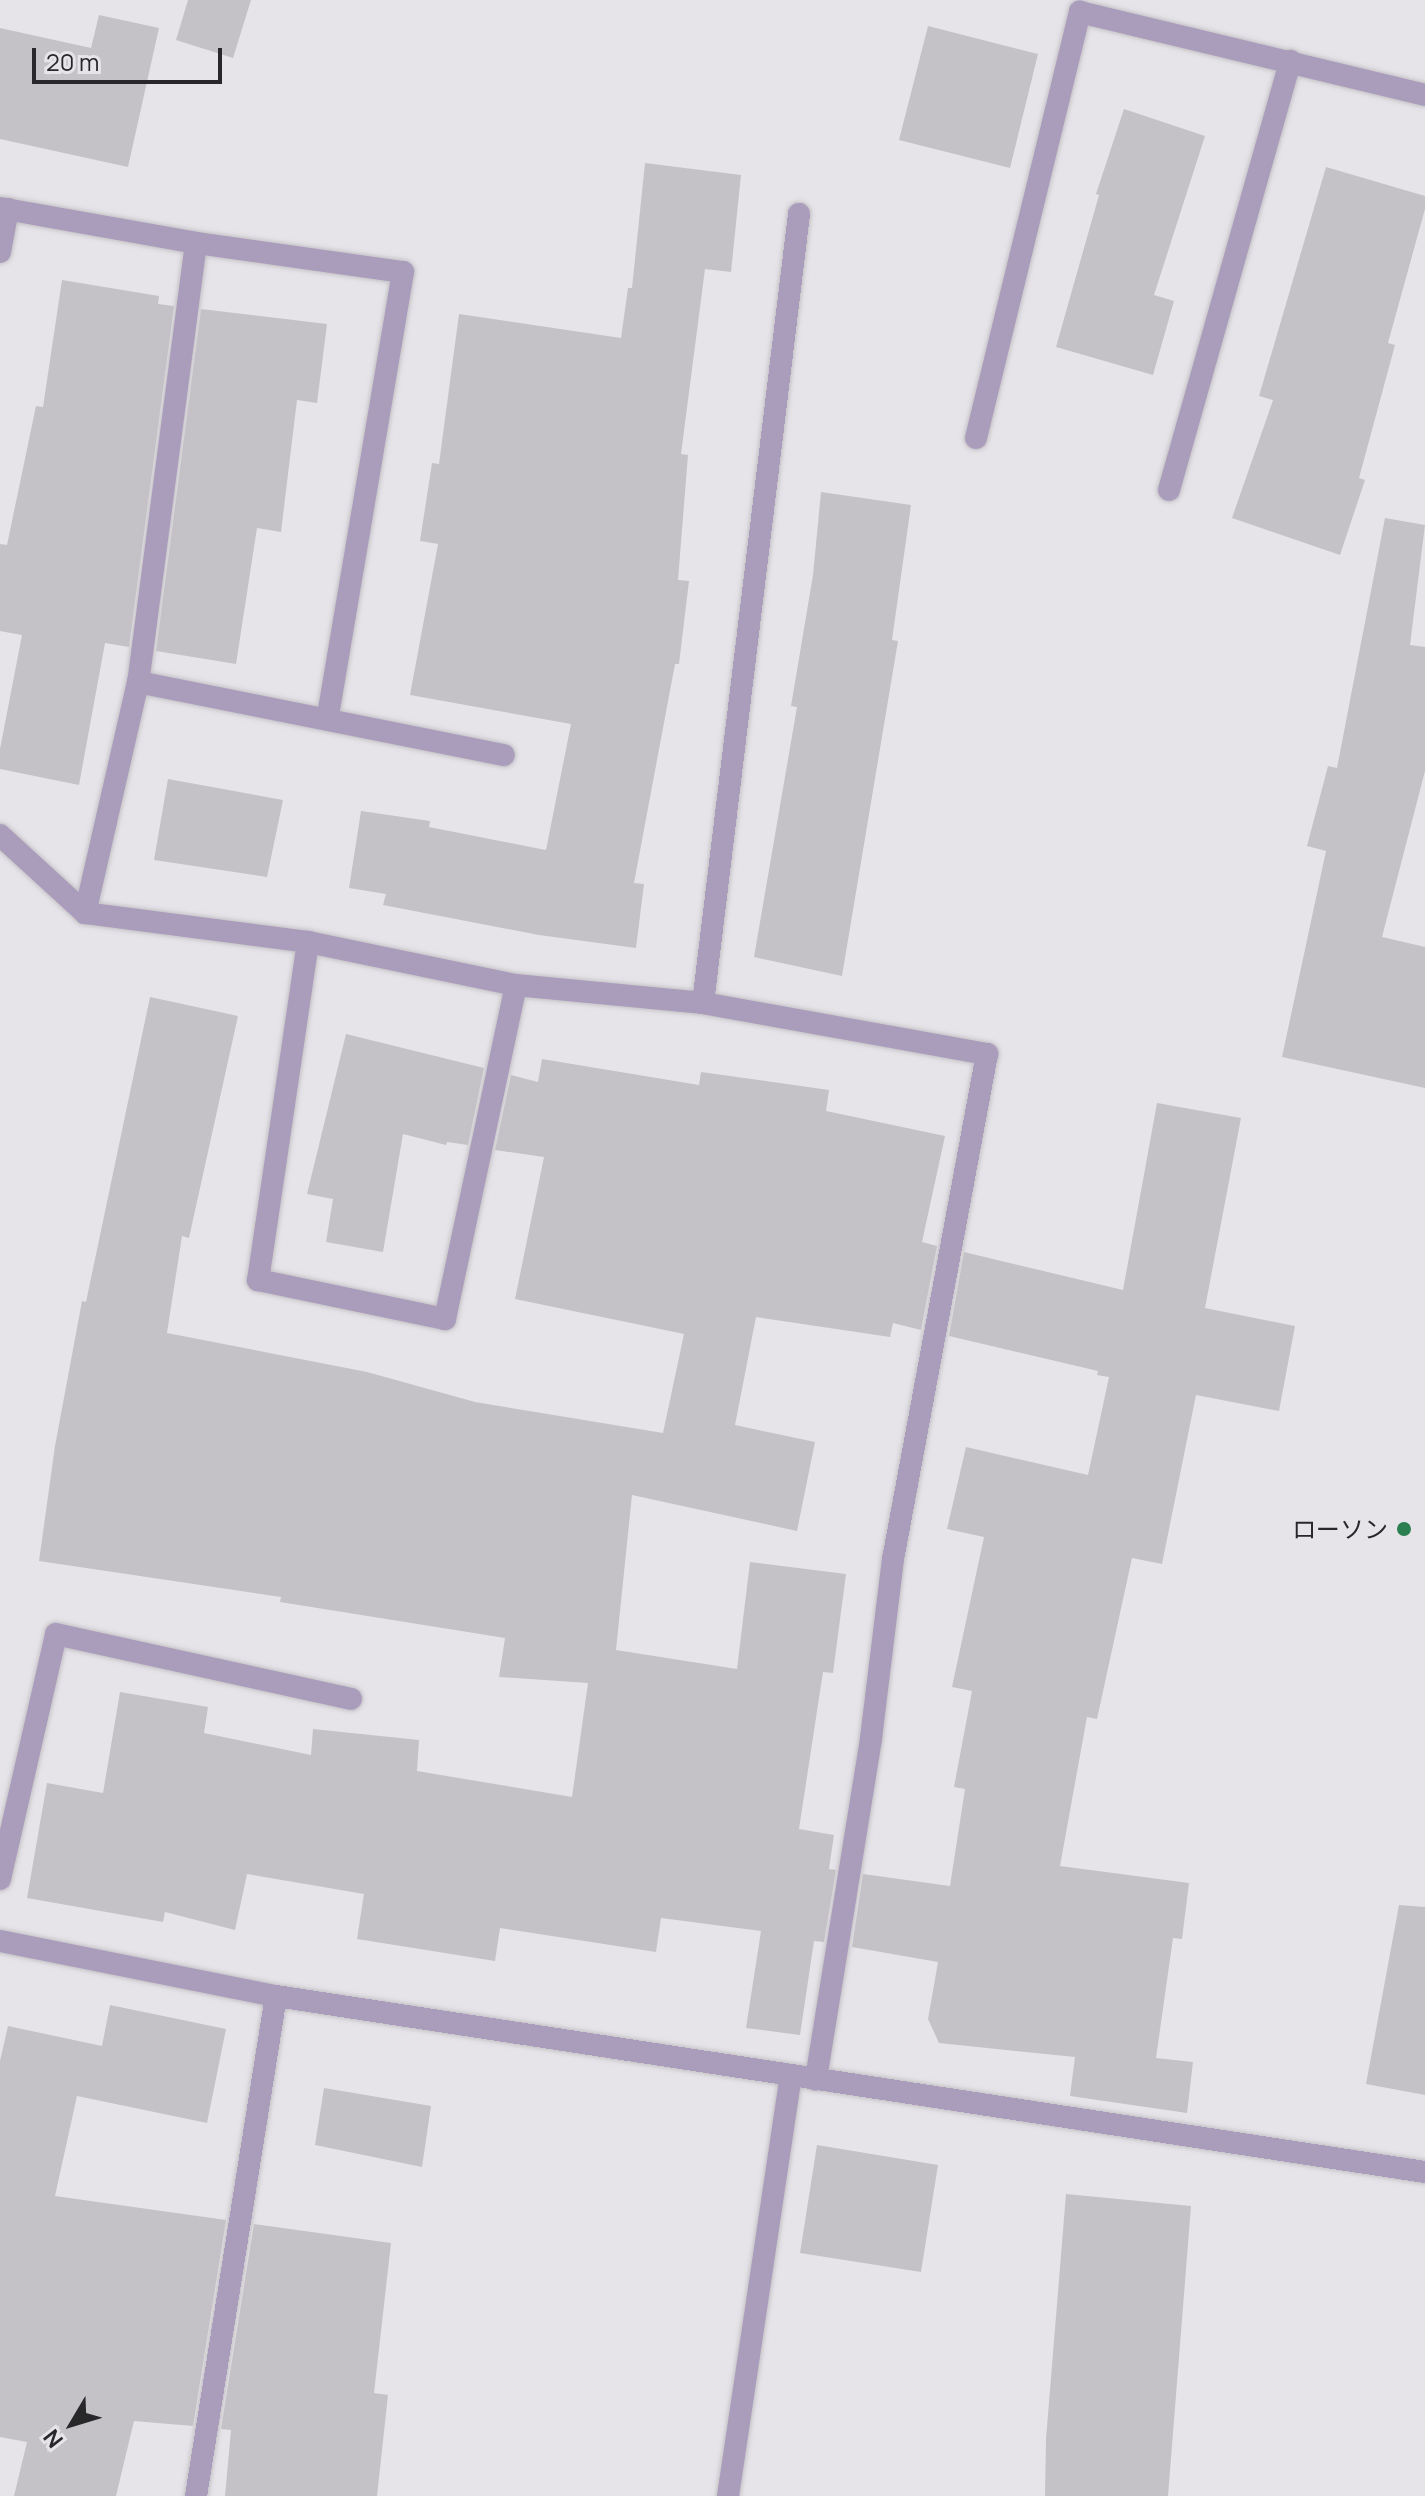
<!DOCTYPE html>
<html>
<head>
<meta charset="utf-8">
<style>
	body { margin:0 }
	#map { position:relative; width:1425px; height:2496px; overflow:hidden; background:#e6e4e9; font-family:Manrope,"Noto Sans JP",sans-serif }
	div>[style] { position:absolute }
	.building>* { inset:0; background:#c5c2c7 }
	.roads { filter:drop-shadow(0 0 2px #c4c2c6) drop-shadow(0 0 2px #c4c2c6) }
	.minor>* { height:22px; margin:-11px; padding:0 11px; transform-origin:11px; border-radius:11px; background:#aa9cbb }
	.dots>* { width:22px; height:22px; translate:-50% -50%; box-sizing:border-box; border:4px solid #e6e4e9; border-radius:50% }
	span { translate:-50% -50%; white-space:nowrap; text-align:center; line-height:1.15; -webkit-text-stroke:8px #e6e4e9; paint-order:stroke }
	.poi-label { font-size:24px; color:#282729 }
	.right { translate:-100% -50%; text-align:right }
	.north { position:absolute; left:32px; top:2384px; width:80px; height:80px; -webkit-text-stroke:6px #e6e4e9; paint-order:stroke; rotate:232deg; font-size:22px; font-weight:700; line-height:32px; text-align:center; color:#282729 }
	.north::after { content:''; display:block; margin:auto; width:28px; height:36px; background:#282729; clip-path:polygon(50% 0,100% 100%,50% 72%,0 100%) }
	.scale { position:absolute; left:32px; top:48px; width:190px; height:36px; box-sizing:border-box; border:4px solid #282729; border-top:0; padding-left:10px; font-size:24px; line-height:28px; white-space:nowrap; color:#282729; -webkit-text-stroke:6px #e6e4e9; paint-order:stroke }
</style>
</head>
<body>
<div id="map">
	<div class="building">
		<div style="clip-path:polygon(188px 0,251px 0,233px 58px,176px 40px)"></div>
		<div style="clip-path:polygon(99px 15px,159px 28px,128px 167px,0 139px,0 28px,91px 48px)"></div>
		<div style="clip-path:polygon(928px 26px,1038px 54px,1010px 168px,899px 140px)"></div>
		<div style="clip-path:polygon(1124px 109px,1205px 136px,1154px 295px,1174px 301px,1153px 375px,1056px 347px,1099px 195px,1096px 194px)"></div>
		<div style="clip-path:polygon(645px 163px,741px 175px,731px 272px,705px 269px,681px 454px,688px 455px,678px 580px,689px 581px,679px 664px,675px 664px,634px 883px,644px 884px,636px 948px,539px 935px,383px 905px,386px 894px,349px 888px,361px 811px,430px 821px,429px 827px,546px 850px,571px 724px,410px 695px,438px 544px,420px 541px,432px 463px,439px 464px,459px 314px,621px 338px,628px 288px,632px 288px)"></div>
		<div style="clip-path:polygon(1326px 167px,1425px 196px,1425px 209px,1388px 343px,1395px 345px,1359px 478px,1365px 480px,1340px 555px,1232px 518px,1273px 400px,1259px 396px)"></div>
		<div style="clip-path:polygon(62px 280px,159px 296px,158px 304px,174px 306px,129px 647px,105px 643px,79px 785px,0 769px,0 749px,22px 635px,0 631px,0 544px,7px 545px,36px 406px,43px 407px)"></div>
		<div style="clip-path:polygon(201px 309px,327px 324px,317px 403px,297px 400px,281px 532px,257px 528px,236px 664px,156px 651px)"></div>
		<div style="clip-path:polygon(821px 492px,911px 505px,892px 640px,898px 641px,842px 976px,754px 957px,797px 707px,791px 706px,813px 575px)"></div>
		<div style="clip-path:polygon(1385px 518px,1425px 525px,1410px 645px,1425px 647px,1425px 771px,1382px 937px,1425px 947px,1425px 1088px,1282px 1057px,1326px 851px,1307px 846px,1328px 766px,1337px 768px)"></div>
		<div style="clip-path:polygon(168px 779px,283px 800px,267px 877px,154px 860px)"></div>
		<div style="clip-path:polygon(150px 997px,238px 1016px,189px 1238px,182px 1236px,167px 1333px,367px 1372px,475px 1402px,663px 1433px,684px 1334px,515px 1299px,544px 1157px,495px 1150px,511px 1075px,538px 1082px,542px 1059px,699px 1085px,701px 1072px,829px 1090px,826px 1111px,945px 1136px,922px 1242px,937px 1246px,921px 1330px,893px 1323px,890px 1337px,756px 1317px,735px 1425px,815px 1442px,797px 1531px,632px 1495px,616px 1650px,737px 1669px,750px 1562px,846px 1574px,833px 1673px,823px 1672px,799px 1829px,834px 1835px,829px 1869px,836px 1870px,824px 1942px,814px 1941px,800px 2035px,746px 2028px,761px 1931px,661px 1918px,656px 1952px,500px 1928px,495px 1961px,357px 1939px,364px 1894px,247px 1874px,235px 1930px,165px 1912px,163px 1922px,27px 1898px,47px 1783px,103px 1793px,120px 1692px,208px 1707px,204px 1733px,311px 1755px,313px 1729px,419px 1740px,417px 1771px,572px 1797px,588px 1683px,499px 1677px,505px 1638px,280px 1602px,281px 1597px,39px 1561px,55px 1446px,82px 1301px,86px 1302px)"></div>
		<div style="clip-path:polygon(346px 1034px,484px 1068px,468px 1145px,447px 1142px,446px 1145px,403px 1134px,383px 1252px,326px 1242px,333px 1199px,307px 1194px)"></div>
		<div style="clip-path:polygon(1157px 1103px,1241px 1118px,1205px 1308px,1295px 1326px,1279px 1411px,1196px 1395px,1162px 1564px,1132px 1558px,1097px 1719px,1087px 1717px,1060px 1866px,1189px 1883px,1182px 1939px,1173px 1938px,1156px 2058px,1193px 2062px,1187px 2113px,1070px 2096px,1075px 2057px,939px 2043px,928px 2019px,938px 1962px,852px 1947px,863px 1874px,950px 1886px,965px 1789px,954px 1787px,972px 1691px,952px 1687px,984px 1537px,947px 1529px,966px 1447px,1088px 1475px,1109px 1377px,1097px 1375px,1098px 1371px,949px 1336px,964px 1252px,1123px 1290px)"></div>
		<div style="clip-path:polygon(1399px 1905px,1425px 1907px,1425px 2095px,1366px 2084px)"></div>
		<div style="clip-path:polygon(110px 2005px,226px 2029px,207px 2123px,77px 2096px,55px 2196px,226px 2220px,193px 2426px,134px 2421px,116px 2496px,14px 2496px,27px 2442px,0 2437px,0 2061px,8px 2026px,102px 2046px)"></div>
		<div style="clip-path:polygon(324px 2088px,431px 2106px,422px 2167px,315px 2145px)"></div>
		<div style="clip-path:polygon(817px 2145px,938px 2165px,921px 2272px,800px 2253px)"></div>
		<div style="clip-path:polygon(1066px 2194px,1191px 2206px,1168px 2496px,1045px 2496px,1046px 2439px)"></div>
		<div style="clip-path:polygon(254px 2224px,391px 2243px,374px 2393px,388px 2395px,377px 2496px,225px 2496px,231px 2430px,221px 2429px)"></div>
	</div>
	<div class="roads">
		<div class="minor">
			<div style="left:0;top:208px;width:199px;rotate:10.1deg"></div>
			<div style="left:196px;top:243px;width:443px;rotate:97.5deg"></div>
			<div style="left:138px;top:682px;width:237px;rotate:102.9deg"></div>
			<div style="left:196px;top:243px;width:209px;rotate:8deg"></div>
			<div style="left:403px;top:272px;width:454px;rotate:99.6deg"></div>
			<div style="left:0;top:252px;width:44px;rotate:-79.5deg"></div>
			<div style="left:976px;top:438px;width:439px;rotate:-76.3deg"></div>
			<div style="left:1080px;top:12px;width:355px;rotate:13.5deg"></div>
			<div style="left:1169px;top:490px;width:446px;rotate:-74.2deg"></div>
			<div style="left:138px;top:682px;width:373px;rotate:11.3deg"></div>
			<div style="left:0;top:835px;width:115px;rotate:42.5deg"></div>
			<div style="left:85px;top:913px;width:225px;rotate:7.4deg"></div>
			<div style="left:308px;top:942px;width:212px;rotate:11.7deg"></div>
			<div style="left:516px;top:985px;width:188px;rotate:5.5deg"></div>
			<div style="left:703px;top:1003px;width:289px;rotate:10.2deg"></div>
			<div style="left:987px;top:1054px;width:514px;rotate:100.54deg"></div>
			<div style="left:893px;top:1559px;width:181px;rotate:97deg"></div>
			<div style="left:871px;top:1739px;width:345px;rotate:99.2deg"></div>
			<div style="left:308px;top:942px;width:342px;rotate:98.4deg"></div>
			<div style="left:258px;top:1280px;width:191px;rotate:11.8deg"></div>
			<div style="left:445px;top:1319px;width:341px;rotate:-78deg"></div>
			<div style="left:703px;top:1003px;width:795px;rotate:-83.06deg"></div>
			<div style="left:0;top:1879px;width:251px;rotate:-77.1deg"></div>
			<div style="left:56px;top:1634px;width:302px;rotate:12.4deg"></div>
			<div style="left:0;top:1941px;width:281px;rotate:11.3deg"></div>
			<div style="left:276px;top:1996px;width:1162px;rotate:8.71deg"></div>
			<div style="left:196px;top:2496px;width:506px;rotate:-80.91deg"></div>
			<div style="left:728px;top:2496px;width:425px;rotate:-81.5deg"></div>
		</div>
	</div>
	<div class="dots">
		<div style="left:1404px;top:1529px;background:#2c7f51"></div>
	</div>
	<div class="poi-label">
		<span class="right" style="left:1388px;top:1529px">ローソン</span>
	</div>
	<div class="north">N</div>
	<div class="scale">20 m</div>
</div>
</body>
</html>
